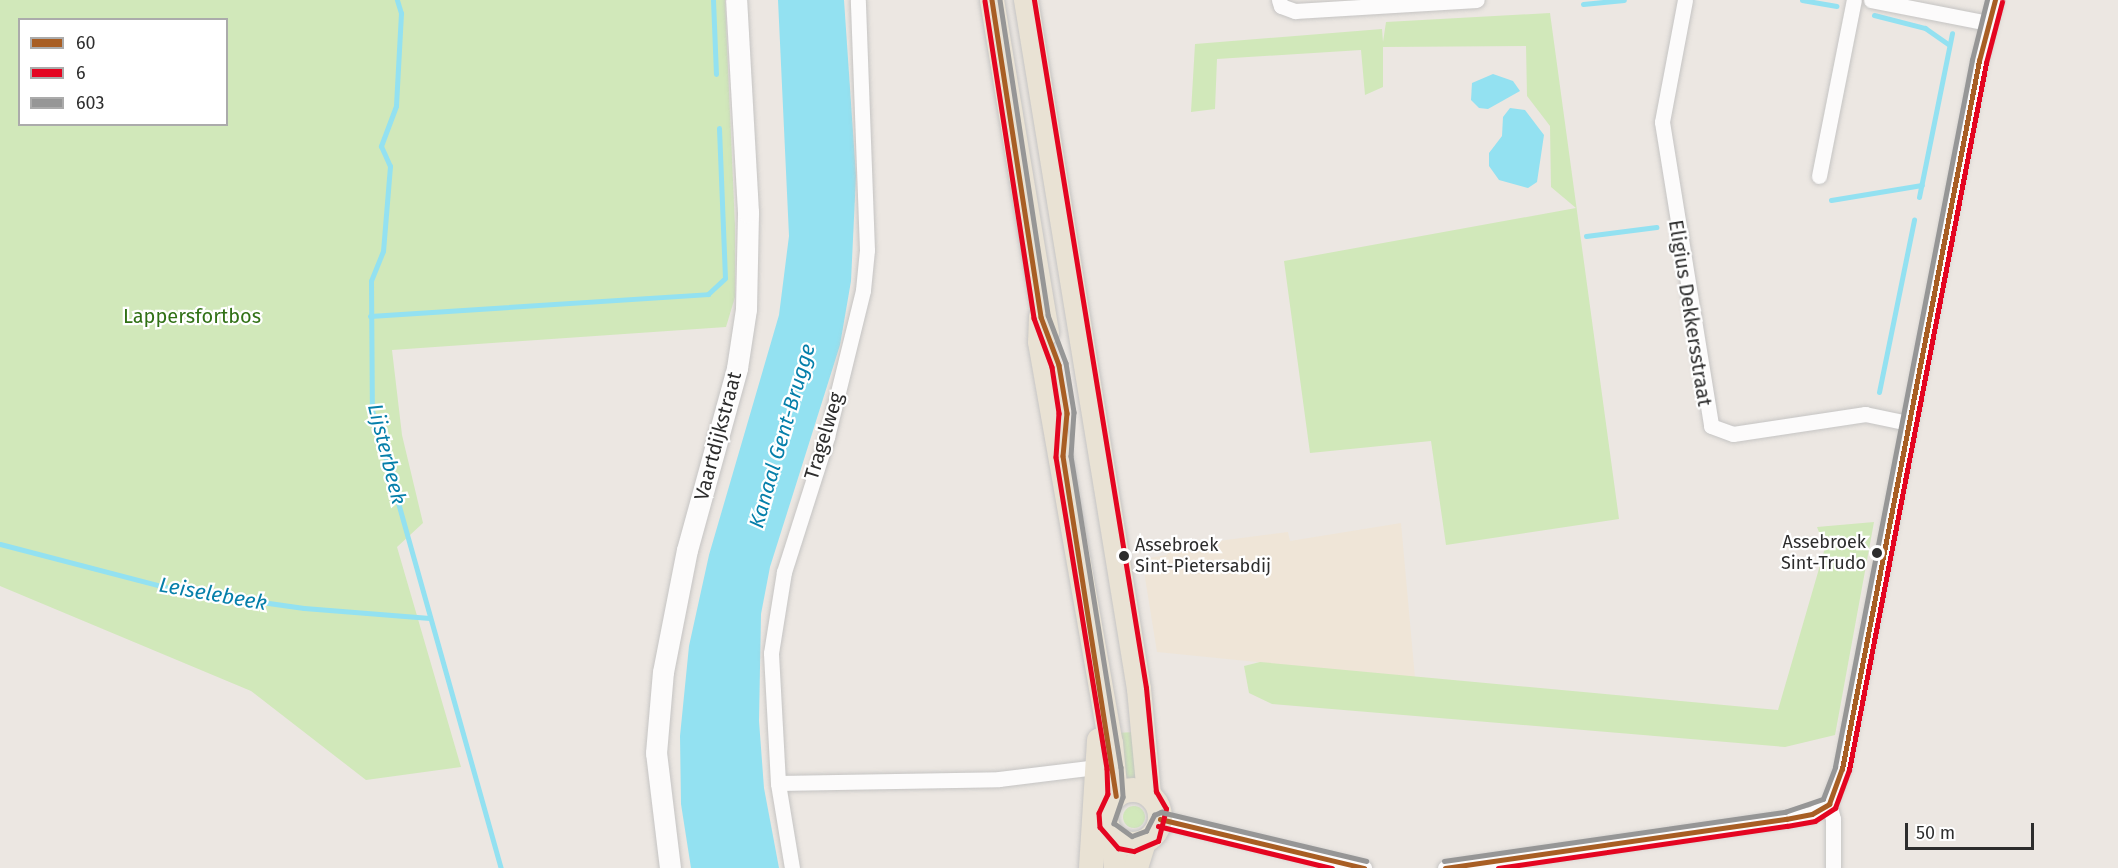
<!DOCTYPE html>
<html>
<head>
<meta charset="utf-8">
<style>
	body { margin:0 }
	#map { position:relative; width:2118px; height:868px; overflow:hidden; background:#ece7e2; font-family:"Fira Sans",sans-serif }
	div>[style] { position:absolute }
	.education>* { inset:0; background:#efe5d7 }
	.green>* { inset:0; background:#d1e8ba }
	.round { border-radius:50% }
	.water>* { inset:0; background:#93e1f1 }
	.stream>* { height:5px; margin:-2.5px; padding:0 2.5px; transform-origin:2.5px; border-radius:2.5px; background:#93e1f1 }
	.roads { filter:drop-shadow(0 0 2px #c5c4c3) drop-shadow(0 0 2px #c5c4c3) }
	.street>* { height:15px; margin:-7.5px; padding:0 7.5px; transform-origin:7.5px; border-radius:7.5px; background:#fcfbfb }
	.secondary>* { height:21px; margin:-10.5px; padding:0 10.5px; transform-origin:10.5px; border-radius:10.5px; background:#fcfbfb }
	.primary>* { height:24px; margin:-12px; padding:0 12px; transform-origin:12px; border-radius:12px; background:#e9e2d4 }
	.primary>.ring { margin:-12px; padding:0; box-sizing:content-box; background:none; border:24px solid #e9e2d4; border-radius:50% }
	.bus-1>* { height:4.5px; margin:-2.25px; padding:0 2.25px; transform-origin:2.25px; border-radius:2.25px; background:#a85e24 }
	.bus-2>* { height:4.5px; margin:-2.25px; padding:0 2.25px; transform-origin:2.25px; border-radius:2.25px; background:#e40521 }
	.bus-3>* { height:4.5px; margin:-2.25px; padding:0 2.25px; transform-origin:2.25px; border-radius:2.25px; background:#969696 }
	.dots>* { width:16px; height:16px; translate:-50% -50%; box-sizing:border-box; border:3px solid #fff; border-radius:50% }
	span { translate:-50% -50%; white-space:nowrap; text-align:center; line-height:1.15; -webkit-text-stroke:4.5px #fff; paint-order:stroke }
	.bus-label { font-size:18px; color:#2d2d2d }
	.right { translate:-100% -50%; text-align:right }
	.left { translate:0 -50%; text-align:left }
	.street-label { font-size:20px; color:#2d2d2d }
	.park-label { font-size:20px; color:#317116 }
	.water-label { font-size:21px; color:#057faa; font-style:italic }
	.legend { position:absolute; left:18px; top:18px; width:210px; height:108px; box-sizing:border-box; background:#fff; border:2px solid #ababab; margin:0; padding:8px 10px; list-style:none; font-size:18px; color:#2d2d2d }
	.legend li { display:flex; align-items:center; gap:12px; height:30px }
	.legend b { width:30px; border:2px solid #ababab }
	.scale { position:absolute; left:1905px; top:823px; width:129px; height:27px; box-sizing:border-box; border:3px solid #2d2d2d; border-top:0; padding-left:8px; font-size:18px; line-height:21px; white-space:nowrap; color:#2d2d2d; -webkit-text-stroke:4px #fff; paint-order:stroke }
</style>
</head>
<body>
<div id="map">
	<div class="education">
		<div style="clip-path:polygon(1401px 523px,1415px 678px,1157px 652px,1142px 559px,1167px 555px,1167px 549px,1226px 540px,1288px 532px,1290px 541px)"></div>
	</div>
	<div class="green">
		<div style="clip-path:polygon(evenodd,0 0,725px 0,735px 226px,735px 297px,726px 327px,392px 350px,402px 435px,423px 523px,397px 547px,461px 767px,366px 780px,251px 691px,0 586px,0 0,20px 20px,226px 20px,226px 124px,20px 124px,20px 20px)"></div>
		<div style="clip-path:polygon(1550px 13px,1619px 519px,1446px 545px,1431px 441px,1310px 453px,1284px 261px,1576px 208px,1551px 187px,1550px 126px,1527px 96px,1526px 46px,1383px 47px,1383px 87px,1365px 95px,1361px 50px,1217px 59px,1215px 109px,1191px 112px,1195px 44px,1382px 29px,1383px 42px,1386px 22px)"></div>
		<div style="clip-path:polygon(1874px 522px,1835px 735px,1785px 747px,1272px 704px,1249px 693px,1244px 666px,1260px 662px,1778px 710px,1825px 548px,1817px 527px)"></div>
		<div style="clip-path:polygon(1136px 732px,1141px 781px,1121px 783px,1114px 733px)"></div>
		<div class="round" style="left:1123px;top:806px;width:22px;height:22px"></div>
	</div>
	<div class="water">
		<div style="clip-path:polygon(778px 0,844px 0,856px 176px,851px 281px,840px 345px,770px 567px,761px 614px,759px 721px,764px 788px,779px 868px,691px 868px,681px 804px,680px 736px,689px 646px,709px 555px,779px 315px,789px 236px)"></div>
		<div style="clip-path:polygon(1493px 74px,1513px 81px,1520px 91px,1488px 109px,1479px 108px,1471px 100px,1472px 83px)"></div>
		<div style="clip-path:polygon(1510px 108px,1525px 110px,1544px 135px,1537px 182px,1528px 188px,1499px 180px,1489px 166px,1489px 153px,1502px 136px,1503px 117px)"></div>
	</div>
	<div class="stream">
		<div style="left:397px;top:0;width:14px;rotate:73deg"></div>
		<div style="left:401px;top:13px;width:93px;rotate:93.1deg"></div>
		<div style="left:396px;top:106px;width:43px;rotate:110.6deg"></div>
		<div style="left:381px;top:146px;width:22px;rotate:66deg"></div>
		<div style="left:390px;top:166px;width:85px;rotate:94.7deg"></div>
		<div style="left:383px;top:251px;width:32px;rotate:112deg"></div>
		<div style="left:371px;top:281px;width:129px;rotate:89.6deg"></div>
		<div style="left:372px;top:410px;width:476px;rotate:74.3deg"></div>
		<div style="left:713px;top:0;width:74px;rotate:87.7deg"></div>
		<div style="left:1802px;top:0;width:35px;rotate:10deg"></div>
		<div style="left:1583px;top:4px;width:41px;rotate:-5.6deg"></div>
		<div style="left:1874px;top:15px;width:53px;rotate:14.3deg"></div>
		<div style="left:1925px;top:28px;width:28px;rotate:35deg"></div>
		<div style="left:1919px;top:197px;width:167px;rotate:-78.6deg"></div>
		<div style="left:1831px;top:200px;width:92px;rotate:-9.4deg"></div>
		<div style="left:1586px;top:236px;width:71px;rotate:-7.3deg"></div>
		<div style="left:370px;top:316px;width:339px;rotate:-3.7deg"></div>
		<div style="left:708px;top:294px;width:23px;rotate:-43deg"></div>
		<div style="left:725px;top:278px;width:150px;rotate:-92.3deg"></div>
		<div style="left:1879px;top:392px;width:176px;rotate:-78.5deg"></div>
		<div style="left:0;top:544px;width:182px;rotate:14.6deg"></div>
		<div style="left:176px;top:590px;width:129px;rotate:8deg"></div>
		<div style="left:304px;top:608px;width:126px;rotate:4.5deg"></div>
	</div>
	<div class="roads">
		<div class="street">
			<div style="left:1279px;top:0;width:6px;rotate:72deg"></div>
			<div style="left:1281px;top:6px;width:15px;rotate:20deg"></div>
			<div style="left:1295px;top:11px;width:182px;rotate:-3.5deg"></div>
			<div style="left:1685px;top:0;width:124px;rotate:100.7deg"></div>
			<div style="left:1662px;top:122px;width:308px;rotate:80.8deg"></div>
			<div style="left:1711px;top:426px;width:23px;rotate:20deg"></div>
			<div style="left:1733px;top:434px;width:134px;rotate:-8.6deg"></div>
			<div style="left:1865px;top:414px;width:44px;rotate:11.8deg"></div>
			<div style="left:1871px;top:0;width:119px;rotate:11.1deg"></div>
			<div style="left:1819px;top:176px;width:179px;rotate:-78.8deg"></div>
			<div style="left:778px;top:783px;width:221px;rotate:-1deg"></div>
			<div style="left:999px;top:779px;width:91px;rotate:-7deg"></div>
			<div style="left:1829px;top:804px;width:16px;rotate:75deg"></div>
			<div style="left:1833px;top:819px;width:49px;rotate:90deg"></div>
			<div style="left:1160px;top:819px;width:210px;rotate:13.5deg"></div>
			<div style="left:792px;top:868px;width:86px;rotate:-99.4deg"></div>
			<div style="left:778px;top:783px;width:130px;rotate:-93.1deg"></div>
			<div style="left:771px;top:653px;width:82px;rotate:-80.9deg"></div>
			<div style="left:784px;top:572px;width:142px;rotate:-72.3deg"></div>
			<div style="left:827px;top:437px;width:151px;rotate:-76.2deg"></div>
			<div style="left:863px;top:290px;width:40px;rotate:-84.3deg"></div>
			<div style="left:867px;top:250px;width:250px;rotate:-92.1deg"></div>
			<div style="left:1445px;top:868px;width:345px;rotate:-8.2deg"></div>
			<div style="left:1786px;top:819px;width:26px;rotate:-11deg"></div>
			<div style="left:1812px;top:814px;width:20px;rotate:-30deg"></div>
			<div style="left:1829px;top:804px;width:37px;rotate:-70deg"></div>
			<div style="left:1842px;top:769px;width:721px;rotate:-79.05deg"></div>
			<div style="left:1979px;top:61px;width:63px;rotate:-75.3deg"></div>
		</div>
		<div class="secondary">
			<div style="left:670px;top:868px;width:116px;rotate:-96.9deg"></div>
			<div style="left:656px;top:753px;width:81px;rotate:-85.1deg"></div>
			<div style="left:663px;top:672px;width:124px;rotate:-78.9deg"></div>
			<div style="left:687px;top:550px;width:189px;rotate:-74.6deg"></div>
			<div style="left:737px;top:368px;width:60px;rotate:-81.3deg"></div>
			<div style="left:746px;top:309px;width:97px;rotate:-88.8deg"></div>
			<div style="left:748px;top:212px;width:212px;rotate:-93.2deg"></div>
		</div>
		<div class="primary">
			<div style="left:992px;top:0;width:337px;rotate:80.6deg"></div>
			<div style="left:1026px;top:0;width:698px;rotate:80.69deg"></div>
			<div style="left:1139px;top:689px;width:106px;rotate:84.6deg"></div>
			<div style="left:1041px;top:317px;width:25px;rotate:92deg"></div>
			<div style="left:1040px;top:342px;width:407px;rotate:80deg"></div>
			<div style="left:1111px;top:743px;width:53px;rotate:84.6deg"></div>
			<div class="ring" style="left:1106px;top:790px;width:30px;height:30px"></div>
			<div style="left:1113px;top:835px;width:33px;rotate:85deg"></div>
			<div style="left:1091px;top:868px;width:128px;rotate:-86.4deg"></div>
			<div style="left:1136px;top:868px;width:27px;rotate:-73deg"></div>
		</div>
	</div>
	<div class="bus-1">
		<div style="left:992px;top:0;width:321px;rotate:81.2deg"></div>
		<div style="left:1041px;top:317px;width:51px;rotate:69.4deg"></div>
		<div style="left:1059px;top:365px;width:49px;rotate:80.5deg"></div>
		<div style="left:1067px;top:413px;width:43px;rotate:95.3deg"></div>
		<div style="left:1063px;top:456px;width:344px;rotate:81.1deg"></div>
		<div style="left:1160px;top:819px;width:210px;rotate:13.5deg"></div>
		<div style="left:1445px;top:868px;width:345px;rotate:-8.2deg"></div>
		<div style="left:1786px;top:819px;width:26px;rotate:-11deg"></div>
		<div style="left:1812px;top:814px;width:20px;rotate:-30deg"></div>
		<div style="left:1829px;top:804px;width:37px;rotate:-70deg"></div>
		<div style="left:1842px;top:769px;width:721px;rotate:-79.05deg"></div>
		<div style="left:1979px;top:61px;width:63px;rotate:-75.3deg"></div>
	</div>
	<div class="bus-2">
		<div style="left:985px;top:1px;width:321px;rotate:81.2deg"></div>
		<div style="left:1034px;top:318px;width:52px;rotate:69.8deg"></div>
		<div style="left:1052px;top:367px;width:47px;rotate:81.3deg"></div>
		<div style="left:1059px;top:413px;width:44px;rotate:93.9deg"></div>
		<div style="left:1056px;top:457px;width:316px;rotate:80.7deg"></div>
		<div style="left:1107px;top:769px;width:25px;rotate:88deg"></div>
		<div style="left:1108px;top:794px;width:21px;rotate:115deg"></div>
		<div style="left:1099px;top:813px;width:14px;rotate:86deg"></div>
		<div style="left:1100px;top:827px;width:28px;rotate:49deg"></div>
		<div style="left:1118px;top:848px;width:16px;rotate:11deg"></div>
		<div style="left:1134px;top:851px;width:26px;rotate:-23deg"></div>
		<div style="left:1158px;top:841px;width:33px;rotate:-76deg"></div>
		<div style="left:1166px;top:809px;width:20px;rotate:-120deg"></div>
		<div style="left:1156px;top:792px;width:104px;rotate:-95.5deg"></div>
		<div style="left:1146px;top:688px;width:697px;rotate:-99.25deg"></div>
		<div style="left:1158px;top:826px;width:179px;rotate:13.6deg"></div>
		<div style="left:1498px;top:868px;width:292px;rotate:-8.3deg"></div>
		<div style="left:1787px;top:826px;width:28px;rotate:-10deg"></div>
		<div style="left:1815px;top:821px;width:24px;rotate:-33deg"></div>
		<div style="left:1835px;top:808px;width:40px;rotate:-69.8deg"></div>
		<div style="left:1849px;top:770px;width:720px;rotate:-79.03deg"></div>
		<div style="left:1986px;top:63px;width:63px;rotate:-75.3deg"></div>
	</div>
	<div class="bus-3">
		<div style="left:1000px;top:0;width:319px;rotate:81.3deg"></div>
		<div style="left:1048px;top:315px;width:51px;rotate:69.4deg"></div>
		<div style="left:1066px;top:363px;width:50px;rotate:80.7deg"></div>
		<div style="left:1074px;top:412px;width:44px;rotate:93.9deg"></div>
		<div style="left:1071px;top:456px;width:315px;rotate:80.9deg"></div>
		<div style="left:1121px;top:767px;width:30px;rotate:86deg"></div>
		<div style="left:1123px;top:797px;width:28px;rotate:109deg"></div>
		<div style="left:1114px;top:823px;width:22px;rotate:36deg"></div>
		<div style="left:1132px;top:836px;width:15px;rotate:-20deg"></div>
		<div style="left:1146px;top:831px;width:18px;rotate:-63deg"></div>
		<div style="left:1154px;top:815px;width:8px;rotate:-23deg"></div>
		<div style="left:1161px;top:812px;width:211px;rotate:13.4deg"></div>
		<div style="left:1444px;top:861px;width:345px;rotate:-8.2deg"></div>
		<div style="left:1785px;top:812px;width:40px;rotate:-18.9deg"></div>
		<div style="left:1823px;top:799px;width:34px;rotate:-69deg"></div>
		<div style="left:1835px;top:767px;width:720px;rotate:-79.03deg"></div>
		<div style="left:1972px;top:60px;width:62px;rotate:-76deg"></div>
	</div>
	<div class="dots">
		<div style="left:1877px;top:553px;background:#2d2d2d"></div>
		<div style="left:1124px;top:556px;background:#2d2d2d"></div>
	</div>
	<div class="bus-label">
		<span class="right" style="left:1866px;top:553px">Assebroek<br>Sint-Trudo</span>
		<span class="left" style="left:1135px;top:556px">Assebroek<br>Sint-Pietersabdij</span>
	</div>
	<div class="street-label">
		<span style="left:1690px;top:313px;rotate:81deg">Eligius Dekkersstraat</span>
		<span style="left:718px;top:436px;rotate:-75deg">Vaartdijkstraat</span>
		<span style="left:824px;top:436px;rotate:-73deg">Tragelweg</span>
	</div>
	<div class="park-label">
		<span style="left:192px;top:316px">Lappersfortbos</span>
	</div>
	<div class="water-label">
		<span style="left:782px;top:436px;rotate:-74deg">Kanaal Gent-Brugge</span>
		<span style="left:387px;top:454px;rotate:76deg">Lijsterbeek</span>
		<span style="left:213px;top:594px;rotate:10deg">Leiselebeek</span>
	</div>
	<ul class="legend">
	<li><b style="height:8px;background:#a85e24"></b>60</li>
	<li><b style="height:8px;background:#e40521"></b>6</li>
	<li><b style="height:8px;background:#969696"></b>603</li>
	</ul>
	<div class="scale">50 m</div>
</div>
</body>
</html>
